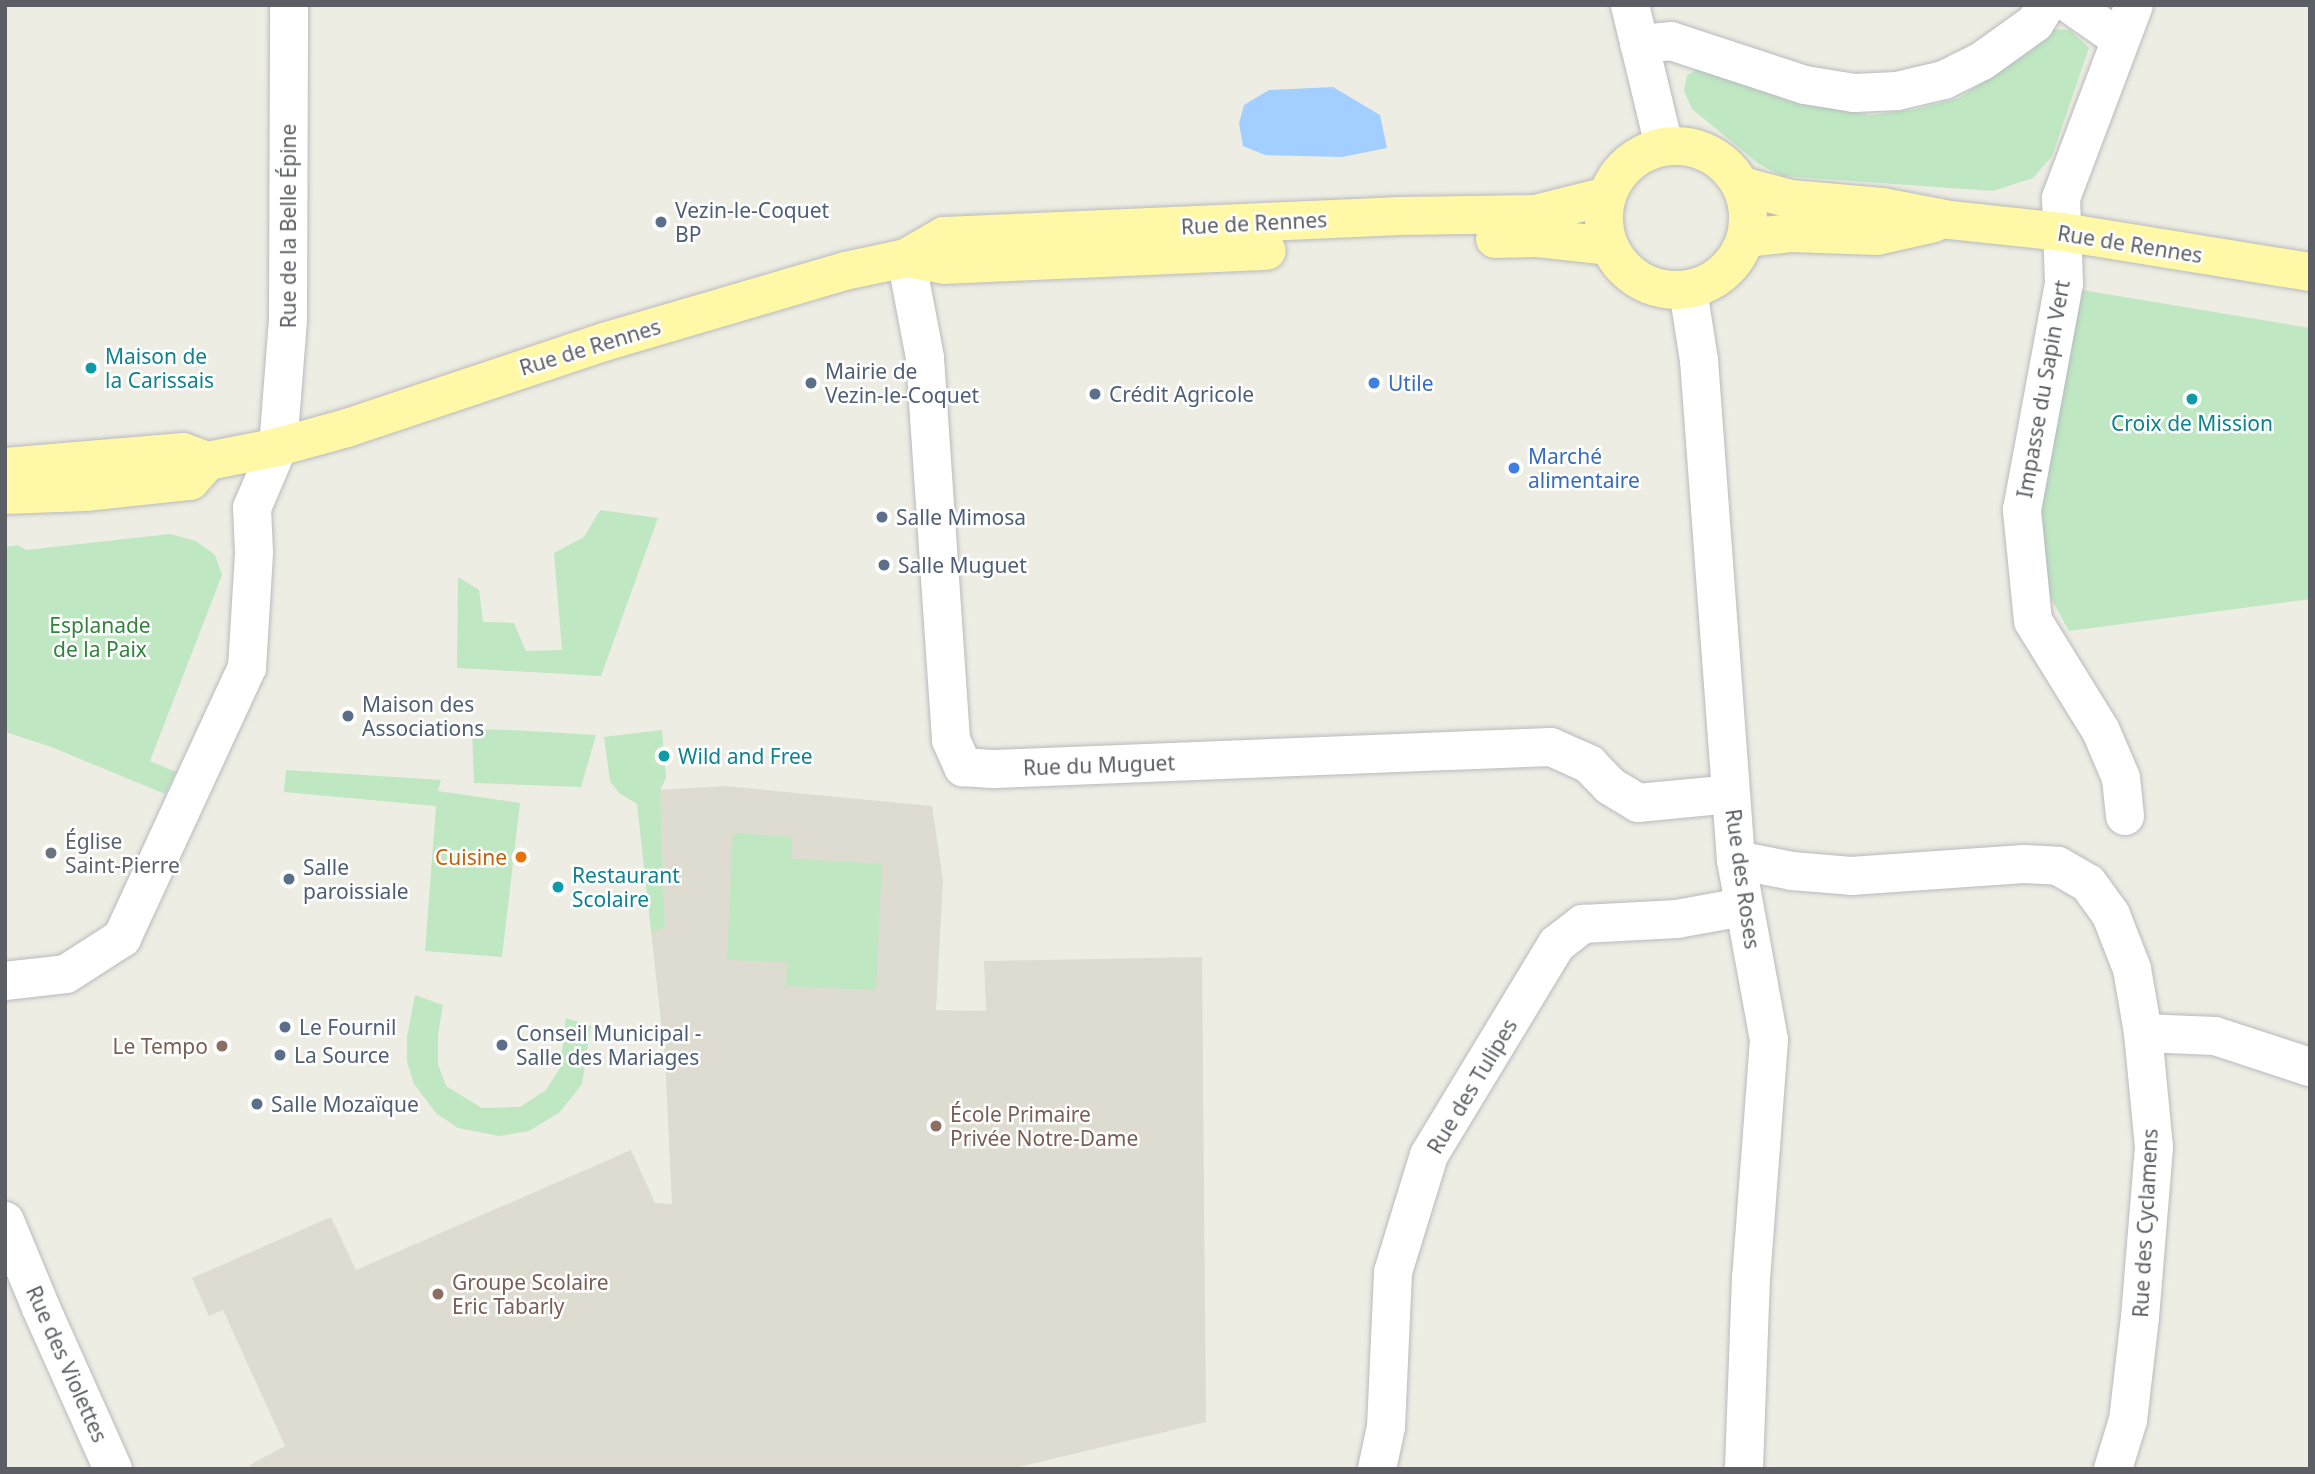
<!DOCTYPE html>
<html>
<head>
<meta charset="utf-8">
<style>
	body { margin:0 }
	#map { position:relative; width:2315px; height:1474px; overflow:hidden; background:#eeede3; font-family:"Noto Sans",sans-serif }
	div>[style] { position:absolute }
	.education>* { inset:0; background:#dedcd1 }
	.green>* { inset:0; background:#bee7c2 }
	.water>* { inset:0; background:#a2cfff }
	.roads { filter:drop-shadow(0 0 2px #b8babf) drop-shadow(0 0 2px #b8babf) }
	.minor>* { height:38px; margin:-19px; padding:0 19px; transform-origin:19px; border-radius:19px; background:#fff }
	.major>* { height:38px; margin:-19px; padding:0 19px; transform-origin:19px; border-radius:19px; background:#fff8a7 }
	.major>.ring { margin:-19px; padding:0; box-sizing:content-box; background:none; border:38px solid #fff8a7; border-radius:50% }
	.dots>* { width:19px; height:19px; translate:-50% -50%; box-sizing:border-box; border:4px solid #fff; border-radius:50% }
	span { translate:-50% -50%; white-space:nowrap; text-align:center; line-height:1.15; -webkit-text-stroke:5px #fff; paint-order:stroke }
	.service-label { font-size:21px; color:#4e5e75 }
	.left { translate:0 -50%; text-align:left }
	.street-label { font-size:21px; color:#5b5e64 }
	.culture-label { font-size:21px; color:#0d838f }
	.shop-label { font-size:21px; color:#366cbe }
	.park-label { font-size:21px; color:#32843d }
	.worship-label { font-size:21px; color:#5b616d }
	.food-label { font-size:21px; color:#c56008 }
	.right { translate:-100% -50%; text-align:right }
	.education-label { font-size:21px; color:#785e54 }
	.frame { position:absolute; inset:0; border:7px solid #5b5e64; pointer-events:none }
</style>
</head>
<body>
<div id="map">
	<div class="education">
		<div style="clip-path:polygon(724px 786px,932px 806px,943px 880px,936px 1010px,986px 1011px,984px 961px,1202px 957px,1206px 1422px,1011px 1469px,252px 1469px,250px 1465px,285px 1446px,223px 1310px,209px 1316px,192px 1278px,331px 1217px,356px 1270px,631px 1150px,655px 1203px,672px 1204px,665px 1058px,651px 931px,665px 928px,660px 790px)"></div>
	</div>
	<div class="green">
		<div style="clip-path:polygon(2051px 29px,2070px 30px,2089px 48px,2052px 156px,2033px 178px,1993px 191px,1782px 176px,1759px 164px,1692px 109px,1684px 91px,1687px 75px,1699px 69px,1741px 80px,1788px 101px,1870px 115px,1916px 109px,1959px 98px,2032px 50px)"></div>
		<div style="clip-path:polygon(2082px 290px,2310px 328px,2310px 599px,2069px 631px,2038px 574px,2037px 521px)"></div>
		<div style="clip-path:polygon(600px 510px,658px 518px,601px 676px,457px 668px,458px 577px,479px 590px,483px 622px,514px 623px,526px 651px,562px 650px,554px 553px,584px 537px)"></div>
		<div style="clip-path:polygon(170px 534px,196px 541px,215px 555px,222px 575px,150px 761px,176px 772px,165px 794px,49px 746px,5px 732px,5px 547px,18px 545px,26px 550px)"></div>
		<div style="clip-path:polygon(472px 729px,511px 730px,596px 735px,581px 787px,474px 783px)"></div>
		<div style="clip-path:polygon(662px 730px,666px 778px,660px 790px,665px 928px,651px 931px,637px 804px,619px 793px,610px 781px,604px 737px)"></div>
		<div style="clip-path:polygon(286px 770px,441px 780px,438px 791px,520px 803px,502px 957px,425px 951px,436px 806px,284px 792px)"></div>
		<div style="clip-path:polygon(733px 833px,792px 837px,792px 859px,882px 864px,876px 990px,786px 986px,787px 962px,727px 960px)"></div>
		<div style="clip-path:polygon(415px 995px,443px 1005px,438px 1035px,438px 1064px,446px 1086px,482px 1108px,520px 1107px,546px 1090px,560px 1068px,566px 1018px,591px 1026px,582px 1084px,560px 1112px,529px 1131px,499px 1136px,458px 1128px,437px 1114px,414px 1084px,407px 1062px,407px 1037px)"></div>
	</div>
	<div class="water">
		<div style="clip-path:polygon(1333px 87px,1380px 115px,1387px 148px,1342px 157px,1265px 155px,1243px 146px,1239px 123px,1244px 105px,1269px 90px)"></div>
	</div>
	<div class="roads">
		<div class="minor">
			<div style="left:1630px;top:5px;width:145px;rotate:76.4deg"></div>
			<div style="left:2071px;top:5px;width:60px;rotate:34.8deg"></div>
			<div style="left:1639px;top:44px;width:32px;rotate:-5deg"></div>
			<div style="left:1671px;top:41px;width:141px;rotate:18.2deg"></div>
			<div style="left:1805px;top:85px;width:50px;rotate:9.3deg"></div>
			<div style="left:1854px;top:93px;width:43px;rotate:-2.7deg"></div>
			<div style="left:1897px;top:91px;width:48px;rotate:-13.2deg"></div>
			<div style="left:1944px;top:80px;width:42px;rotate:-26.6deg"></div>
			<div style="left:1982px;top:61px;width:65px;rotate:-35.6deg"></div>
			<div style="left:2035px;top:23px;width:21px;rotate:-59deg"></div>
			<div style="left:906px;top:258px;width:102px;rotate:79.2deg"></div>
			<div style="left:925px;top:358px;width:383px;rotate:86.1deg"></div>
			<div style="left:951px;top:740px;width:30px;rotate:66deg"></div>
			<div style="left:963px;top:767px;width:32px;rotate:4deg"></div>
			<div style="left:995px;top:769px;width:556px;rotate:-2.27deg"></div>
			<div style="left:1551px;top:747px;width:42px;rotate:24.1deg"></div>
			<div style="left:1589px;top:764px;width:30px;rotate:46deg"></div>
			<div style="left:1610px;top:786px;width:33px;rotate:31deg"></div>
			<div style="left:1638px;top:803px;width:93px;rotate:-5.5deg"></div>
			<div style="left:1688px;top:290px;width:71px;rotate:81.1deg"></div>
			<div style="left:1699px;top:360px;width:501px;rotate:85.77deg"></div>
			<div style="left:1736px;top:860px;width:183px;rotate:79.6deg"></div>
			<div style="left:1769px;top:1040px;width:238px;rotate:94.3deg"></div>
			<div style="left:1751px;top:1277px;width:192px;rotate:92.1deg"></div>
			<div style="left:2125px;top:816px;width:38px;rotate:-96deg"></div>
			<div style="left:2121px;top:778px;width:51px;rotate:-113.1deg"></div>
			<div style="left:2101px;top:731px;width:129px;rotate:-121.7deg"></div>
			<div style="left:2033px;top:621px;width:112px;rotate:-95.7deg"></div>
			<div style="left:2022px;top:510px;width:231px;rotate:-79.5deg"></div>
			<div style="left:2064px;top:283px;width:85px;rotate:-92deg"></div>
			<div style="left:2061px;top:198px;width:206px;rotate:-69.3deg"></div>
			<div style="left:1736px;top:860px;width:57px;rotate:11.1deg"></div>
			<div style="left:1792px;top:871px;width:59px;rotate:4.8deg"></div>
			<div style="left:1851px;top:876px;width:173px;rotate:-4deg"></div>
			<div style="left:2024px;top:864px;width:34px;rotate:3deg"></div>
			<div style="left:2058px;top:866px;width:34px;rotate:30deg"></div>
			<div style="left:2088px;top:883px;width:39px;rotate:54deg"></div>
			<div style="left:2111px;top:915px;width:58px;rotate:68.7deg"></div>
			<div style="left:2132px;top:969px;width:65px;rotate:80.2deg"></div>
			<div style="left:2143px;top:1033px;width:115px;rotate:84.5deg"></div>
			<div style="left:2154px;top:1147px;width:171px;rotate:94.7deg"></div>
			<div style="left:2140px;top:1317px;width:104px;rotate:96.6deg"></div>
			<div style="left:2128px;top:1420px;width:51px;rotate:107deg"></div>
			<div style="left:5px;top:981px;width:61px;rotate:-6.5deg"></div>
			<div style="left:66px;top:974px;width:67px;rotate:-32.7deg"></div>
			<div style="left:122px;top:938px;width:298px;rotate:-65.2deg"></div>
			<div style="left:247px;top:668px;width:116px;rotate:-86.5deg"></div>
			<div style="left:254px;top:552px;width:44px;rotate:-92.6deg"></div>
			<div style="left:252px;top:508px;width:66px;rotate:-66.9deg"></div>
			<div style="left:278px;top:447px;width:127px;rotate:-85.5deg"></div>
			<div style="left:288px;top:320px;width:315px;rotate:-89.8deg"></div>
			<div style="left:2143px;top:1033px;width:72px;rotate:2.4deg"></div>
			<div style="left:2215px;top:1036px;width:100px;rotate:18.1deg"></div>
			<div style="left:5px;top:1221px;width:94px;rotate:67.5deg"></div>
			<div style="left:41px;top:1308px;width:176px;rotate:65.9deg"></div>
			<div style="left:1377px;top:1469px;width:43px;rotate:-77.9deg"></div>
			<div style="left:1386px;top:1427px;width:155px;rotate:-87.4deg"></div>
			<div style="left:1393px;top:1272px;width:122px;rotate:-72.9deg"></div>
			<div style="left:1429px;top:1155px;width:247px;rotate:-58.8deg"></div>
			<div style="left:1557px;top:944px;width:33px;rotate:-38deg"></div>
			<div style="left:1583px;top:924px;width:94px;rotate:-3deg"></div>
			<div style="left:1677px;top:919px;width:67px;rotate:-10.3deg"></div>
		</div>
		<div class="major">
			<div class="ring" style="left:1604px;top:146px;width:106px;height:106px"></div>
			<div style="left:1742px;top:186px;width:51px;rotate:14.9deg"></div>
			<div style="left:1791px;top:199px;width:91px;rotate:5deg"></div>
			<div style="left:1882px;top:207px;width:69px;rotate:10.8deg"></div>
			<div style="left:1950px;top:220px;width:114px;rotate:6.1deg"></div>
			<div style="left:2063px;top:232px;width:250px;rotate:9.2deg"></div>
			<div style="left:1746px;top:238px;width:45px;rotate:-6.3deg"></div>
			<div style="left:1791px;top:233px;width:86px;rotate:2deg"></div>
			<div style="left:1877px;top:236px;width:58px;rotate:-12.8deg"></div>
			<div style="left:1495px;top:239px;width:42px;rotate:-1.4deg"></div>
			<div style="left:1537px;top:238px;width:72px;rotate:6.3deg"></div>
			<div style="left:906px;top:258px;width:39px;rotate:10deg"></div>
			<div style="left:944px;top:265px;width:323px;rotate:-2.5deg"></div>
			<div style="left:5px;top:467px;width:179px;rotate:-4.8deg"></div>
			<div style="left:183px;top:452px;width:27px;rotate:20deg"></div>
			<div style="left:208px;top:461px;width:71px;rotate:-11.3deg"></div>
			<div style="left:278px;top:447px;width:72px;rotate:-15.4deg"></div>
			<div style="left:347px;top:428px;width:271px;rotate:-18.5deg"></div>
			<div style="left:604px;top:342px;width:251px;rotate:-16.4deg"></div>
			<div style="left:845px;top:271px;width:62px;rotate:-12deg"></div>
			<div style="left:906px;top:258px;width:44px;rotate:-30.1deg"></div>
			<div style="left:944px;top:236px;width:452px;rotate:-2.5deg"></div>
			<div style="left:1396px;top:216px;width:139px;rotate:-0.8deg"></div>
			<div style="left:1535px;top:214px;width:74px;rotate:-14deg"></div>
			<div style="left:5px;top:495px;width:80px;rotate:-2.1deg"></div>
			<div style="left:85px;top:492px;width:106px;rotate:-6deg"></div>
			<div style="left:190px;top:481px;width:27px;rotate:-48deg"></div>
		</div>
	</div>
	<div class="dots">
		<div style="left:661px;top:222px;background:#5c6f8a"></div>
		<div style="left:91px;top:368px;background:#0f9aa8"></div>
		<div style="left:811px;top:383px;background:#5c6f8a"></div>
		<div style="left:1374px;top:383px;background:#3f7fe0"></div>
		<div style="left:1095px;top:394px;background:#5c6f8a"></div>
		<div style="left:2192px;top:399px;background:#0f9aa8"></div>
		<div style="left:1514px;top:468px;background:#3f7fe0"></div>
		<div style="left:882px;top:517px;background:#5c6f8a"></div>
		<div style="left:884px;top:565px;background:#5c6f8a"></div>
		<div style="left:348px;top:716px;background:#5c6f8a"></div>
		<div style="left:664px;top:756px;background:#0f9aa8"></div>
		<div style="left:51px;top:853px;background:#6b7280"></div>
		<div style="left:521px;top:857px;background:#e8710a"></div>
		<div style="left:289px;top:879px;background:#5c6f8a"></div>
		<div style="left:558px;top:887px;background:#0f9aa8"></div>
		<div style="left:285px;top:1027px;background:#5c6f8a"></div>
		<div style="left:502px;top:1045px;background:#5c6f8a"></div>
		<div style="left:222px;top:1046px;background:#8d6e63"></div>
		<div style="left:280px;top:1055px;background:#5c6f8a"></div>
		<div style="left:257px;top:1104px;background:#5c6f8a"></div>
		<div style="left:936px;top:1126px;background:#8d6e63"></div>
		<div style="left:438px;top:1294px;background:#8d6e63"></div>
	</div>
	<div class="service-label">
		<span class="left" style="left:675px;top:222px">Vezin-le-Coquet<br>BP</span>
		<span class="left" style="left:825px;top:383px">Mairie de<br>Vezin-le-Coquet</span>
		<span class="left" style="left:1109px;top:394px">Crédit Agricole</span>
		<span class="left" style="left:896px;top:517px">Salle Mimosa</span>
		<span class="left" style="left:898px;top:565px">Salle Muguet</span>
		<span class="left" style="left:362px;top:716px">Maison des<br>Associations</span>
		<span class="left" style="left:303px;top:879px">Salle<br>paroissiale</span>
		<span class="left" style="left:299px;top:1027px">Le Fournil</span>
		<span class="left" style="left:516px;top:1045px">Conseil Municipal -<br>Salle des Mariages</span>
		<span class="left" style="left:294px;top:1055px">La Source</span>
		<span class="left" style="left:271px;top:1104px">Salle Mozaïque</span>
	</div>
	<div class="street-label">
		<span style="left:1254px;top:223px;rotate:-3deg">Rue de Rennes</span>
		<span style="left:288px;top:226px;rotate:-90deg">Rue de la Belle Épine</span>
		<span style="left:2130px;top:244px;rotate:9deg">Rue de Rennes</span>
		<span style="left:590px;top:347px;rotate:-17deg">Rue de Rennes</span>
		<span style="left:2043px;top:389px;rotate:-80deg">Impasse du Sapin Vert</span>
		<span style="left:1099px;top:765px;rotate:-2deg">Rue du Muguet</span>
		<span style="left:1743px;top:879px;rotate:82deg">Rue des Roses</span>
		<span style="left:1472px;top:1086px;rotate:-59deg">Rue des Tulipes</span>
		<span style="left:2145px;top:1223px;rotate:-87deg">Rue des Cyclamens</span>
		<span style="left:67px;top:1364px;rotate:66deg">Rue des Violettes</span>
	</div>
	<div class="culture-label">
		<span class="left" style="left:105px;top:368px">Maison de<br>la Carissais</span>
		<span style="left:2192px;top:423px">Croix de Mission</span>
		<span class="left" style="left:678px;top:756px">Wild and Free</span>
		<span class="left" style="left:572px;top:887px">Restaurant<br>Scolaire</span>
	</div>
	<div class="shop-label">
		<span class="left" style="left:1388px;top:383px">Utile</span>
		<span class="left" style="left:1528px;top:468px">Marché<br>alimentaire</span>
	</div>
	<div class="park-label">
		<span style="left:100px;top:637px">Esplanade<br>de la Paix</span>
	</div>
	<div class="worship-label">
		<span class="left" style="left:65px;top:853px">Église<br>Saint-Pierre</span>
	</div>
	<div class="food-label">
		<span class="right" style="left:507px;top:857px">Cuisine</span>
	</div>
	<div class="education-label">
		<span class="right" style="left:208px;top:1046px">Le Tempo</span>
		<span class="left" style="left:950px;top:1126px">École Primaire<br>Privée Notre-Dame</span>
		<span class="left" style="left:452px;top:1294px">Groupe Scolaire<br>Eric Tabarly</span>
	</div>
	<div class="frame"></div>
</div>
</body>
</html>
